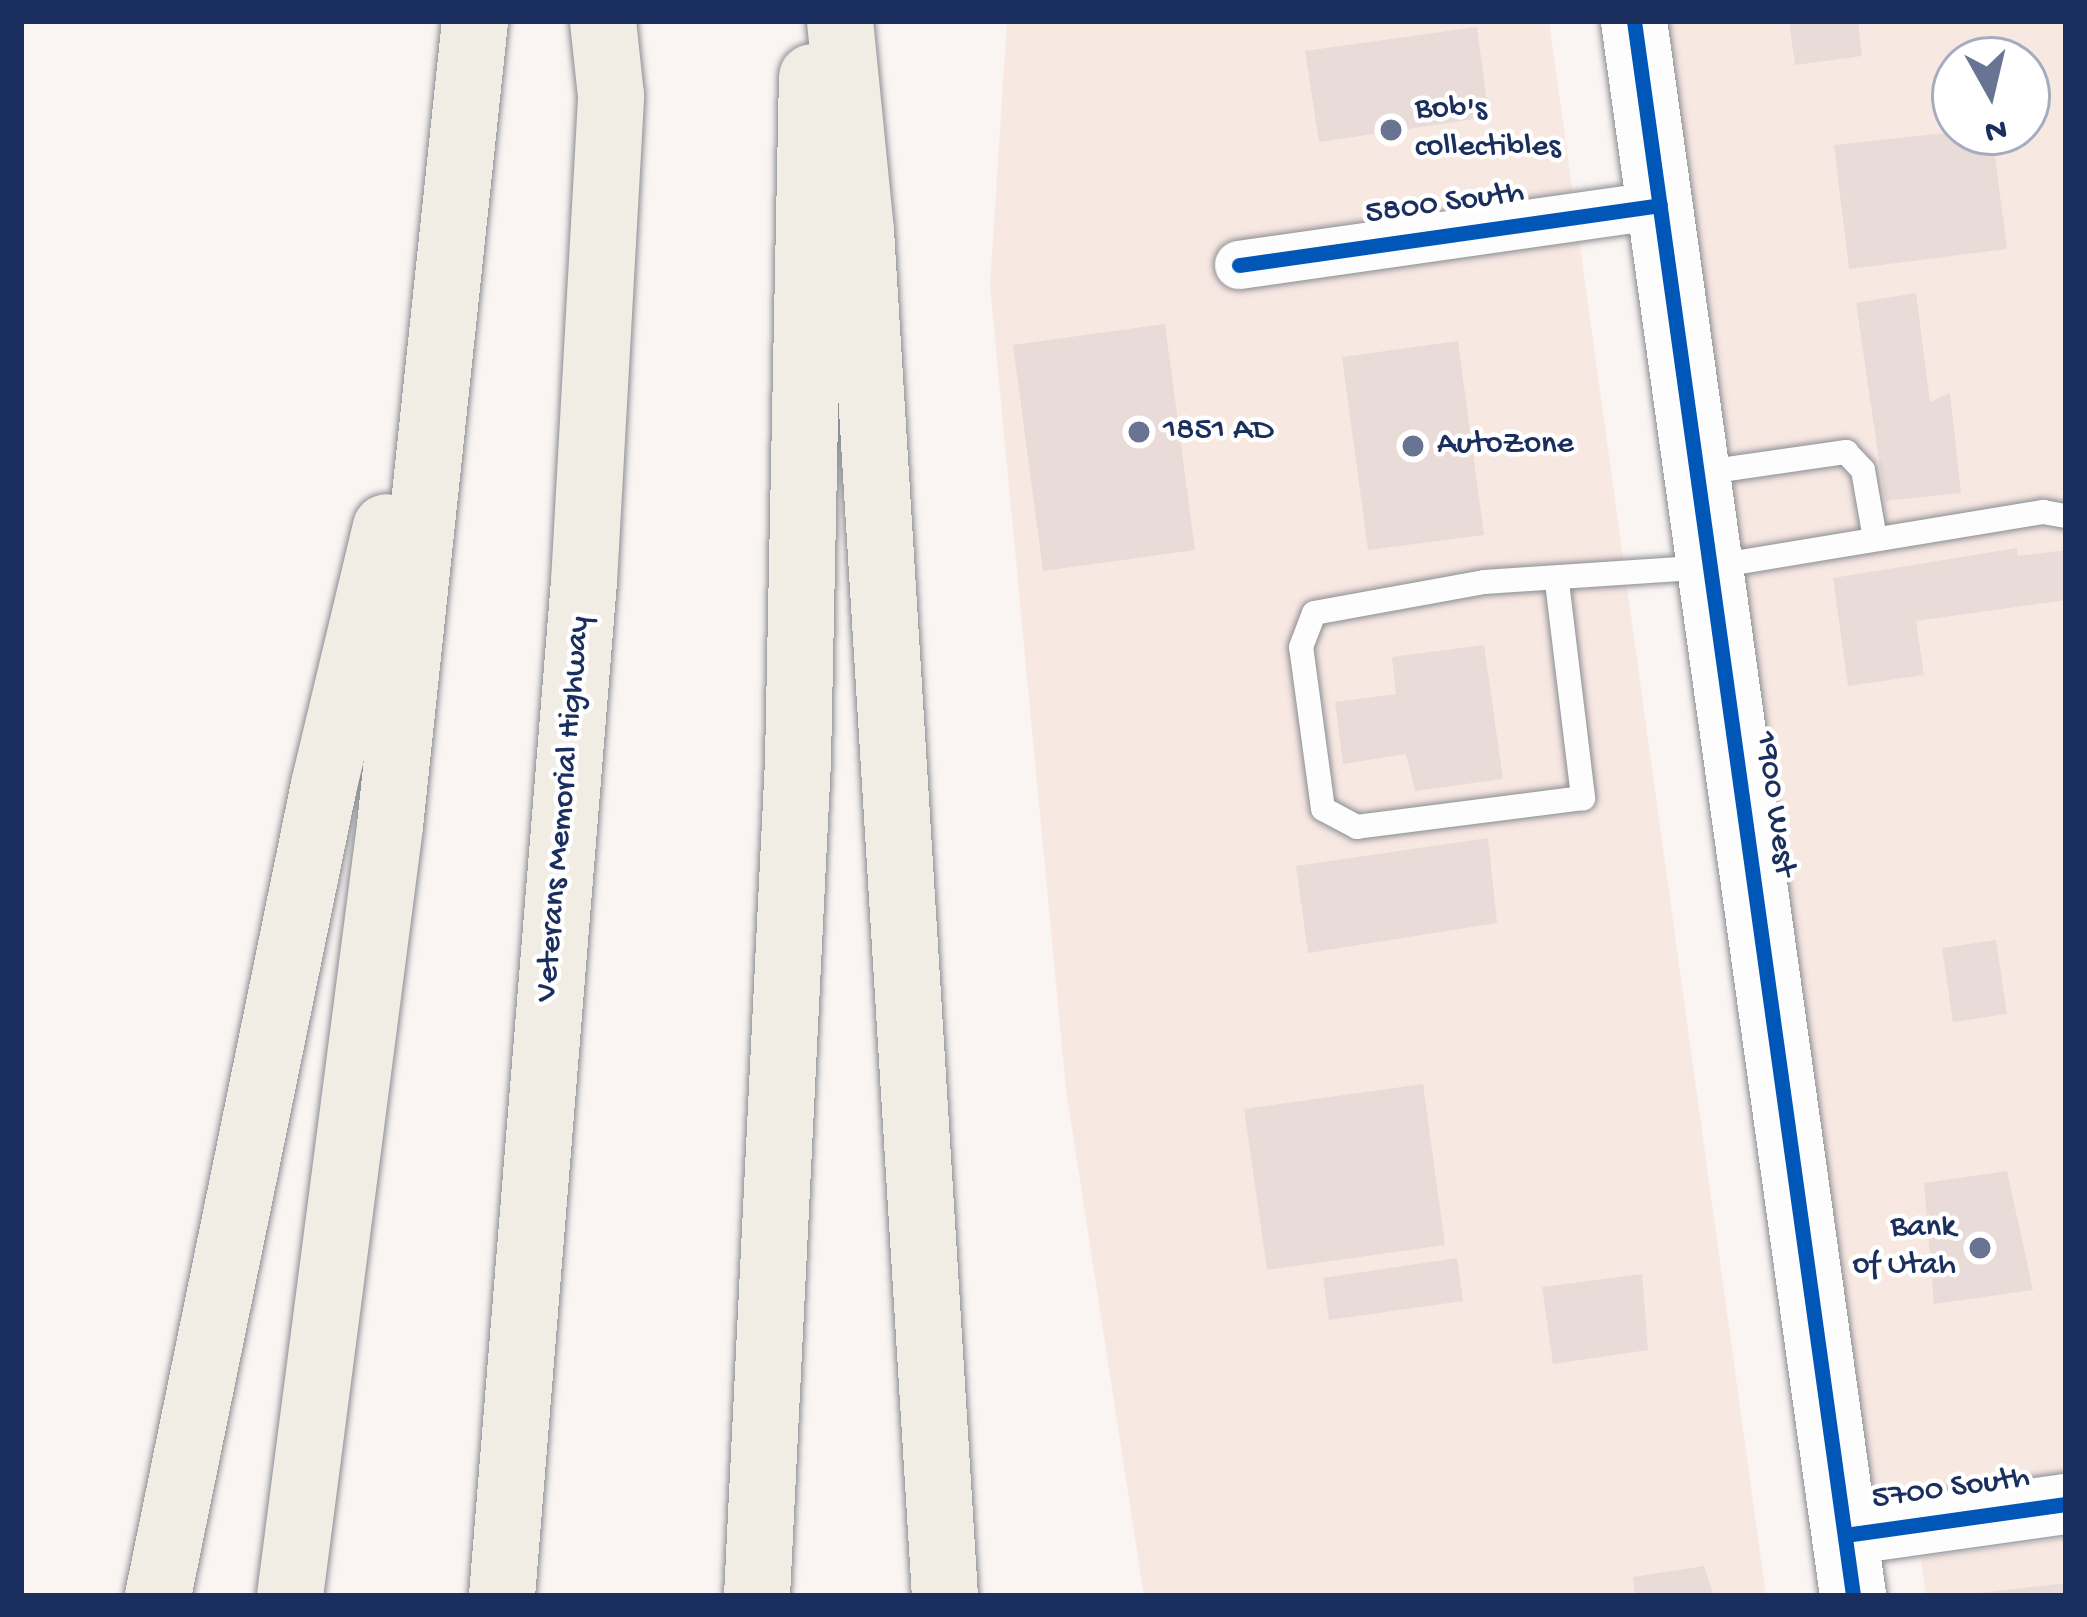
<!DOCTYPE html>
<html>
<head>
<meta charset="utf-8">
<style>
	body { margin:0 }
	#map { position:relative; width:2087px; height:1617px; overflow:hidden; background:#faf4f2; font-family:"Gochi Hand",sans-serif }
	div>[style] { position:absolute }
	.built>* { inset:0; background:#f8e8e2 }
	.building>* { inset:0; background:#e8dbd8 }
	.roads { filter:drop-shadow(0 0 3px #8b8d94) drop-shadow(0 0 3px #8b8d94) }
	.service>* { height:24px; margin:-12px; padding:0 12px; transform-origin:12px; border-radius:12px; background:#fefdfd }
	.minor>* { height:48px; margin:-24px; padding:0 24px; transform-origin:24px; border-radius:24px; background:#fefdfd }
	.tertiary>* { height:60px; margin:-30px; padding:0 30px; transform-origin:30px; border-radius:30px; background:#fefdfd }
	.secondary>* { height:66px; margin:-33px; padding:0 33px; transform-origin:33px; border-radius:33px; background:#fefdfd }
	.motorway>* { height:66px; margin:-33px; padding:0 33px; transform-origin:33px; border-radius:33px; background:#f2ede4 }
	.cycleway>* { height:15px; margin:-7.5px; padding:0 7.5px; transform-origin:7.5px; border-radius:7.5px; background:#0057b8 }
	.dots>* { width:33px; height:33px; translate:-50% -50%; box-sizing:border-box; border:6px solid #fff; border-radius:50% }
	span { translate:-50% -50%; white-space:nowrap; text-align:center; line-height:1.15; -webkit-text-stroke:9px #fff; paint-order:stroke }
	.poi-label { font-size:33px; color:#1b2f5e }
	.left { translate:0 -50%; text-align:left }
	.right { translate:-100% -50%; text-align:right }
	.street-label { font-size:33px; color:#1b2f5e }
	.frame { position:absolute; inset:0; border:24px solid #1b2f5e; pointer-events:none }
	.north { position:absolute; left:1931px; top:36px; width:120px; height:120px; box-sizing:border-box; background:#fff; border:3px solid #a4acbf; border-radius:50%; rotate:172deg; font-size:33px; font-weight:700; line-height:48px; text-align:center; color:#1b2f5e }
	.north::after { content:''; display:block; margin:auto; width:42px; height:54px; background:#697492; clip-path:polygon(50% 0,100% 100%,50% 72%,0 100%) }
</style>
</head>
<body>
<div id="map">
	<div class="built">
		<div style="clip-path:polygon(1007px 21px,1549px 21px,1766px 1596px,1144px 1596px,1066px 1089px,990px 286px)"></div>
		<div style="clip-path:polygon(evenodd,1662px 21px,2066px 21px,2066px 1480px,1861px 1509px,1662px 21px,1955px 60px,2027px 60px,2027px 132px,1955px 132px,1955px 60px)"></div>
		<div style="clip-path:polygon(2066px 1538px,2066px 1596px,1926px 1596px,1921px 1558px)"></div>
	</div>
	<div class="building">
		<div style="clip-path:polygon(1789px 21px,1858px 21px,1862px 56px,1795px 65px)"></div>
		<div style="clip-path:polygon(1477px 27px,1489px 117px,1319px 142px,1305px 51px)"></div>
		<div style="clip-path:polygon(1955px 132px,1992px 132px,2007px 249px,1849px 269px,1834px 145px)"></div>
		<div style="clip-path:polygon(1916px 293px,1930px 402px,1950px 393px,1961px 493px,1885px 501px,1856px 303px)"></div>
		<div style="clip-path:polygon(1165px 324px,1195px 550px,1043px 571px,1013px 345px)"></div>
		<div style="clip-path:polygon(1458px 341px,1484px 535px,1368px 550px,1342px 357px)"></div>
		<div style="clip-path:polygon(2017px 548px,2018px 556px,2066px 550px,2066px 600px,1916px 621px,1924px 675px,1848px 686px,1833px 578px)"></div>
		<div style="clip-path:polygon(1484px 645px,1503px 779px,1415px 791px,1406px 754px,1343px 764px,1335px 702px,1396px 694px,1392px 657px)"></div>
		<div style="clip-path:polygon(1488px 838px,1497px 923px,1308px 953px,1296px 866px)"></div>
		<div style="clip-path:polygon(1996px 940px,2007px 1014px,1953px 1022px,1942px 948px)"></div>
		<div style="clip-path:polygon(1423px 1084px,1445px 1245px,1267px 1270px,1244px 1109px)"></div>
		<div style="clip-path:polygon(2007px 1171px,2033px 1290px,1934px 1304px,1924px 1183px)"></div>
		<div style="clip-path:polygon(1457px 1258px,1463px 1301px,1329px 1320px,1323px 1278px)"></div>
		<div style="clip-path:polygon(1642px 1274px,1648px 1350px,1553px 1364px,1542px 1287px)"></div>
		<div style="clip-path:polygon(1704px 1566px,1714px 1596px,1635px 1596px,1633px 1577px)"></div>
		<div style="clip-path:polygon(2066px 1583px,2066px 1596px,1980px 1596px,1980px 1593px)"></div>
	</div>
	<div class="roads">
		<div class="service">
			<div style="left:1700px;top:473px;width:148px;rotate:-8.2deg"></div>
			<div style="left:1846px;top:452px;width:25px;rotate:47deg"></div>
			<div style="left:1863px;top:470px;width:70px;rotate:80.1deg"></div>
			<div style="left:1557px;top:582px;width:218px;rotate:83.1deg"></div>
			<div style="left:1583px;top:798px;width:228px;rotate:172.7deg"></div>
			<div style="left:1357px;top:827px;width:38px;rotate:-152deg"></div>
			<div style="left:1323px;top:809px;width:163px;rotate:-97.7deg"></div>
			<div style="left:1301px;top:647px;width:36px;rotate:-69deg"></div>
			<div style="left:1314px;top:613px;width:173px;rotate:-10.3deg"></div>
			<div style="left:1484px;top:582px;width:226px;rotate:-3.8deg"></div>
			<div style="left:1710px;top:567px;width:338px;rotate:-9.4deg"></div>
			<div style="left:2043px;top:512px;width:23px;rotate:10deg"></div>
		</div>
		<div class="minor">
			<div style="left:1239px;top:265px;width:425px;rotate:-8.1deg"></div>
		</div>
		<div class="tertiary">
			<div style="left:1845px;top:1535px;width:223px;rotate:-8deg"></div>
		</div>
		<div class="secondary">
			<div style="left:1634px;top:21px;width:1590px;rotate:82.08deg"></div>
		</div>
		<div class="motorway">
			<div style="left:840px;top:21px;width:211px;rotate:84.3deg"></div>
			<div style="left:861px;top:231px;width:1368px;rotate:86.48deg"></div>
			<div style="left:158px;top:1596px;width:828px;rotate:-78.43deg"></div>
			<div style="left:324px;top:785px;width:265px;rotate:-76.5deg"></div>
			<div style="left:290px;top:1596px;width:776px;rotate:-82.6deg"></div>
			<div style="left:390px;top:826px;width:809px;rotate:-83.97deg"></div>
			<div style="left:502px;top:1596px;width:1017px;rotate:-85.38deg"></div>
			<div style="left:584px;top:582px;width:487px;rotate:-86.8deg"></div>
			<div style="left:611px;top:96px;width:75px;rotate:-96.1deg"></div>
			<div style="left:757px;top:1596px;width:837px;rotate:-87.19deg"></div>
			<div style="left:798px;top:760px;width:683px;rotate:-88.83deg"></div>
		</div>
	</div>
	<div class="cycleway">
		<div style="left:1634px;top:21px;width:1590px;rotate:82.08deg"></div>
		<div style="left:1239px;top:265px;width:425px;rotate:-8.1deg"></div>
		<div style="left:1845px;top:1535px;width:223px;rotate:-8deg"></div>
	</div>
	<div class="dots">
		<div style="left:1391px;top:130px;background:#697492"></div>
		<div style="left:1139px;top:432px;background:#697492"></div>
		<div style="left:1413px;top:446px;background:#697492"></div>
		<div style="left:1980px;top:1248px;background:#697492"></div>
	</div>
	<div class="poi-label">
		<span class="left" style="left:1415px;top:130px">Bob's<br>collectibles</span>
		<span class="left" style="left:1163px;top:432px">1851 AD</span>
		<span class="left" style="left:1437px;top:446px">AutoZone</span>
		<span class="right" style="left:1956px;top:1248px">Bank<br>of Utah</span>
	</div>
	<div class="street-label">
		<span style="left:1445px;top:205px;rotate:-8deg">5800 South</span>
		<span style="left:1773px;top:804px;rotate:82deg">1900 West</span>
		<span style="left:565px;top:809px;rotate:-85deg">Veterans Memorial Highway</span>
		<span style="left:1951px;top:1490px;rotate:-8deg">5700 South</span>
	</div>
	<div class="frame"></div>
	<div class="north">N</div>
</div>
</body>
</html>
